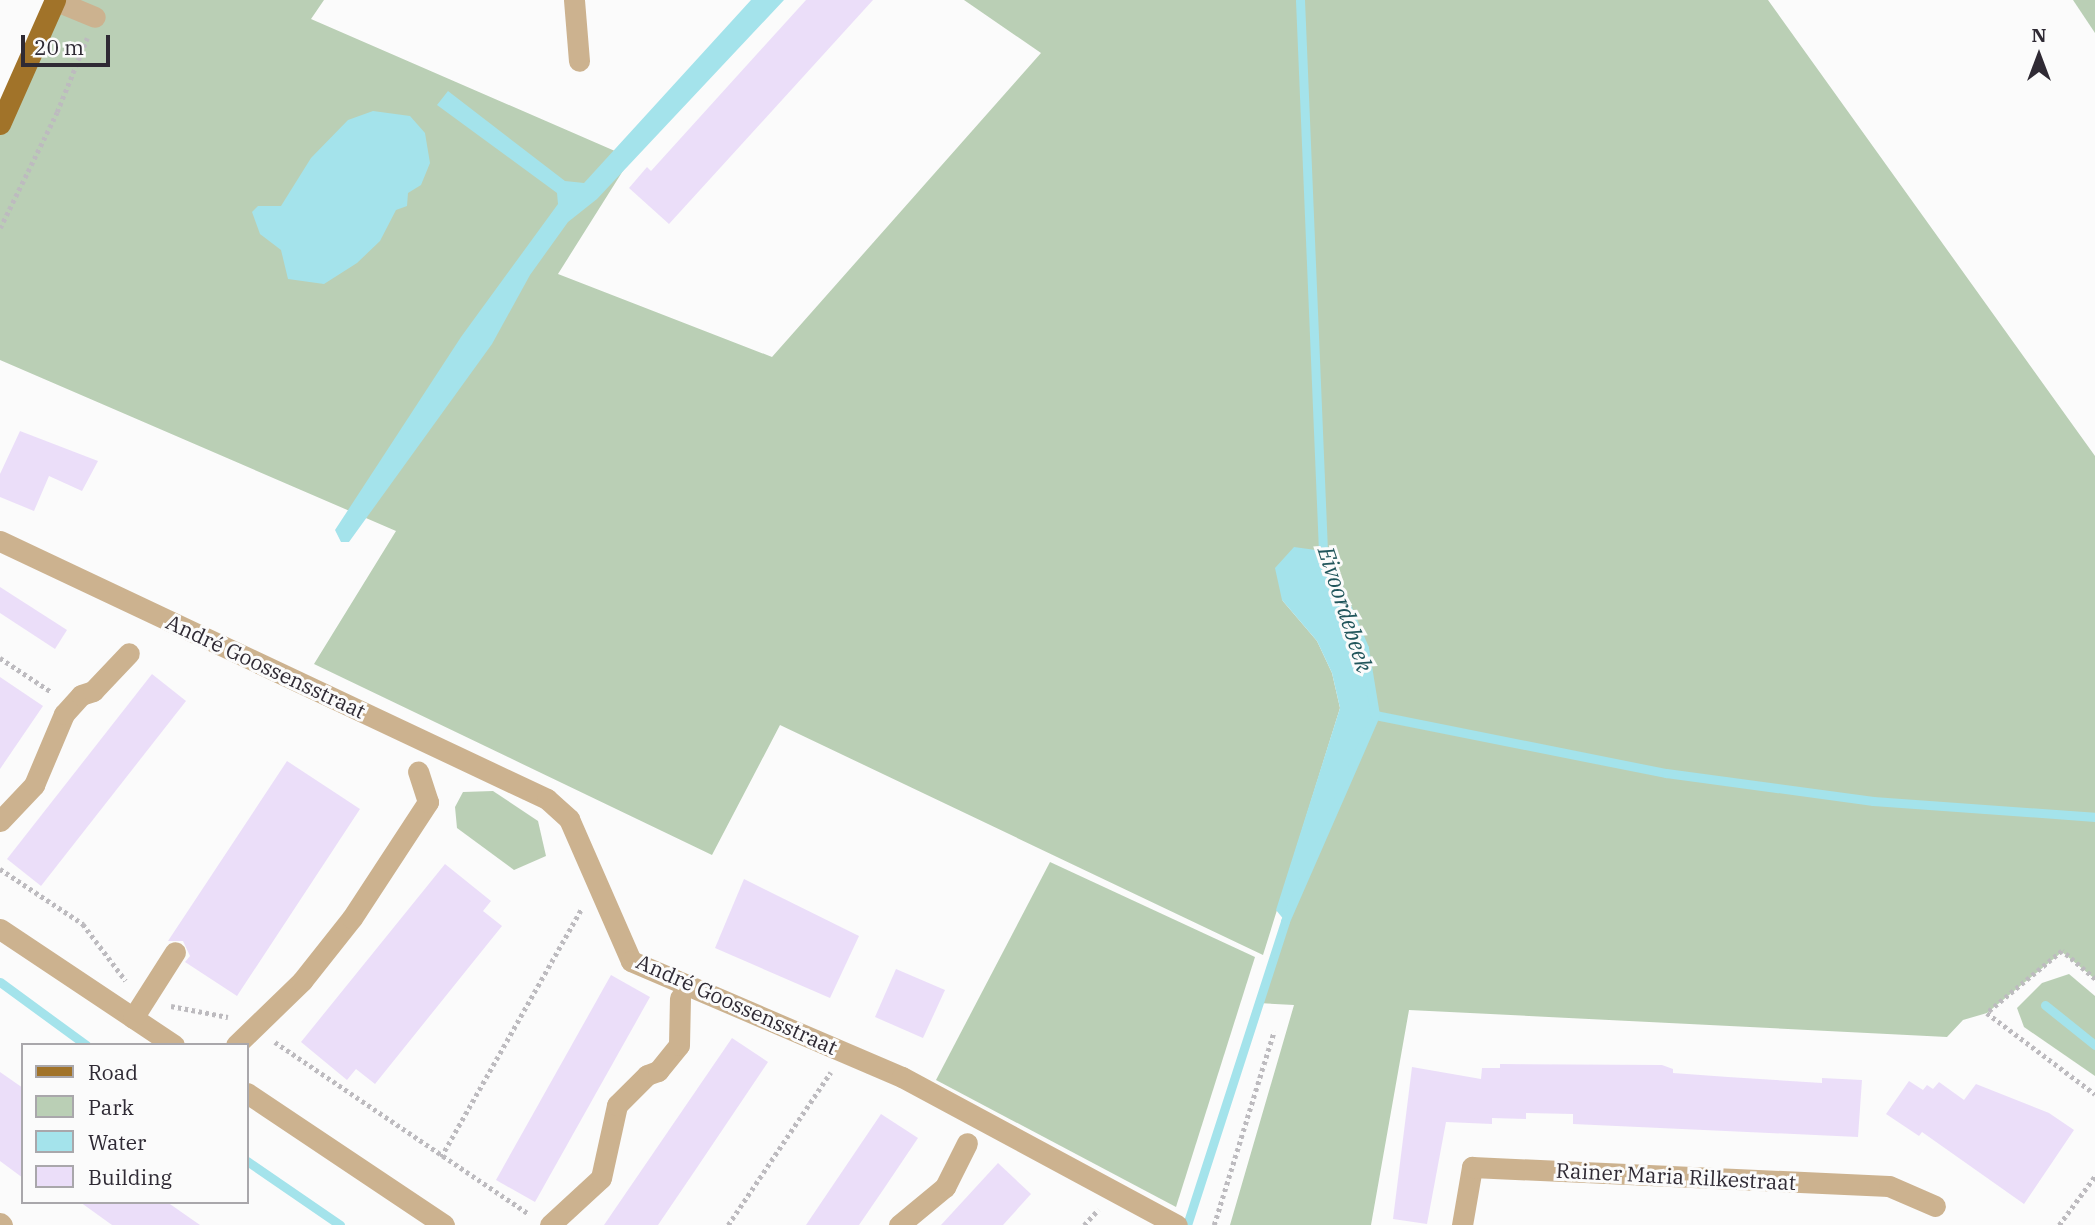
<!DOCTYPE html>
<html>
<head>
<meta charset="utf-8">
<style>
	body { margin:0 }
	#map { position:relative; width:2095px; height:1225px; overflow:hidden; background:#fbfbfb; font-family:"IBM Plex Serif",serif }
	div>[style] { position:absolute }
	.green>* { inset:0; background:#bacfb5 }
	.water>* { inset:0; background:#a4e3eb }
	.stream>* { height:9px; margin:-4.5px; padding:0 4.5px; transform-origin:4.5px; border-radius:4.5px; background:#a4e3eb }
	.building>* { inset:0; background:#ebdef9 }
	.path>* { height:4.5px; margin-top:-2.25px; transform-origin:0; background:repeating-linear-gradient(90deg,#bdbbbf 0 3.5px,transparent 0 7px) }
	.minor>* { height:21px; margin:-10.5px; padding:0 10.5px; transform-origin:10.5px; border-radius:10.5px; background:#ccb28f }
	.major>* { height:21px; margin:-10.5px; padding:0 10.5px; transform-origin:10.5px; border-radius:10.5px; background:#a17329 }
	span { translate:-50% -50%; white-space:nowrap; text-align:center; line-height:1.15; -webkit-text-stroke:6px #fbfbfb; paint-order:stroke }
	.street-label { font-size:21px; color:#2f2a34 }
	.water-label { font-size:23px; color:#20555b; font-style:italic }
	.legend { position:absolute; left:21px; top:1043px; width:228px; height:161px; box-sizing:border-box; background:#fbfbfb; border:2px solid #a9a7ab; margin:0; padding:9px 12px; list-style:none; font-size:21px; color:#2f2a34 }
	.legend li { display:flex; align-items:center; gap:14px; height:35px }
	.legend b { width:35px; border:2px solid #a9a7ab }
	.north { position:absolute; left:2004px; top:21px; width:70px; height:70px; -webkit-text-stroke:5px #fbfbfb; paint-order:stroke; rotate:0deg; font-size:19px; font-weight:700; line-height:28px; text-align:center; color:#2f2a34 }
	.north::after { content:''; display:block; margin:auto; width:24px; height:32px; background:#2f2a34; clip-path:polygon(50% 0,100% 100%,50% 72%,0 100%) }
	.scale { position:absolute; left:21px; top:35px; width:89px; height:32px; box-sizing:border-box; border:4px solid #2f2a34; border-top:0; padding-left:9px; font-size:21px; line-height:24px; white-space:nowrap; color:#2f2a34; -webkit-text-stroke:5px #fbfbfb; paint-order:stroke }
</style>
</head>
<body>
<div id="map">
	<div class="green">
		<div style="clip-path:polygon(54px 0,324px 0,311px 19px,631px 158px,558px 274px,772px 357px,1041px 53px,964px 0,1768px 0,2095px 456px,2095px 979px,2062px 952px,1987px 1013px,1963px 1020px,1947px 1037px,1409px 1010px,1371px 1225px,1230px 1225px,1294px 1005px,1258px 1003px,1285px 921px,1375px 715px,1364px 648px,1282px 600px,1317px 641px,1332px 673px,1340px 708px,1263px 955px,780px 725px,712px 855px,314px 664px,396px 531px,0 360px,0 124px)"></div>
		<div style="clip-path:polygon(2073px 0,2095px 0,2095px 33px)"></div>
		<div style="clip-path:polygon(493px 791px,538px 821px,546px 856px,514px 870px,457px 828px,455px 807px,463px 792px)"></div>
		<div style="clip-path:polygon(1050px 862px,1255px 957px,1176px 1207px,936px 1080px)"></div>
		<div style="clip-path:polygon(2069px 974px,2095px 996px,2095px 1076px,2024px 1027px,2017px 1008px,2042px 983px)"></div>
	</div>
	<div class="water">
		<div style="clip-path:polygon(751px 0,784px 0,597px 199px,568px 222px,530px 275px,492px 344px,349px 542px,341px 542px,335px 530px,461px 337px,558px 204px,557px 193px,437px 105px,448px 91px,565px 181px,584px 183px)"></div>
		<div style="clip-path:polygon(373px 111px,410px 116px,425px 133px,430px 163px,421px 185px,408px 193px,407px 206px,396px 210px,380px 241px,357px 263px,324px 284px,288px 279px,281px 250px,260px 234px,252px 212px,258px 206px,281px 206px,311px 158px,348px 120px)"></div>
		<div style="clip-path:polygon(1294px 547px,1323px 551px,1364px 648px,1375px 715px,1285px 921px,1276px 910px,1340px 708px,1332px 673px,1317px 641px,1282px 600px,1275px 568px)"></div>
	</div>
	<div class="stream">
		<div style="left:1375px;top:715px;width:297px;rotate:11.3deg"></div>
		<div style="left:1666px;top:773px;width:209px;rotate:7.7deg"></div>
		<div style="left:1873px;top:801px;width:223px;rotate:4.1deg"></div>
		<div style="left:0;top:982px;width:107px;rotate:36.2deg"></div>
		<div style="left:2045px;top:1005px;width:64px;rotate:38.7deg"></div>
		<div style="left:247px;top:1161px;width:113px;rotate:34.5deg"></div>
		<div style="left:1187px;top:1225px;width:319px;rotate:-72.1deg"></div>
		<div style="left:1285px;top:921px;width:225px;rotate:-66.4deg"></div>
		<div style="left:1375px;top:715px;width:68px;rotate:-99.3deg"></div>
		<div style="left:1364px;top:648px;width:105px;rotate:-112.9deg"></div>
		<div style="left:1323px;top:551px;width:551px;rotate:-92.39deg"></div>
	</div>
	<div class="building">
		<div style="clip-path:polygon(806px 0,873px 0,669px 224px,629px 188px,647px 167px,651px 171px)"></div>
		<div style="clip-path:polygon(20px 431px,98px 461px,82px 491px,49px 476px,34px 511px,0 497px,0 474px)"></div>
		<div style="clip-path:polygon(0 587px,67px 630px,55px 649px,0 613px)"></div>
		<div style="clip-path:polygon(152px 674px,186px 701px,41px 886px,7px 859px)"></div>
		<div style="clip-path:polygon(0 677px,43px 706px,0 769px)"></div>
		<div style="clip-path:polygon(287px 761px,360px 809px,237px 996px,185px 962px,190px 956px,183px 941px,168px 941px)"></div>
		<div style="clip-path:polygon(445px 864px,491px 901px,483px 911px,502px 926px,375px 1084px,356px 1069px,347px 1080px,301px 1042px)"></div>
		<div style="clip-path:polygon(744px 879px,859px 936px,830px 998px,715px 948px)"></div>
		<div style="clip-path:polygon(896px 969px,945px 990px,923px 1038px,875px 1017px)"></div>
		<div style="clip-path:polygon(611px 975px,650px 997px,535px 1202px,496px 1180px)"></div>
		<div style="clip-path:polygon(732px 1038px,768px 1062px,694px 1172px,658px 1225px,604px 1225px)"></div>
		<div style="clip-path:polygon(1500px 1064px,1662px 1065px,1673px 1069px,1673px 1073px,1728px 1077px,1822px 1083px,1822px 1078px,1862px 1080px,1858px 1137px,1573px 1124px,1573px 1114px,1526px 1113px,1526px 1119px,1492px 1118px,1492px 1124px,1446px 1122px,1427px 1224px,1393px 1219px,1412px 1067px,1481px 1079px,1482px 1068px,1500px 1068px)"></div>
		<div style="clip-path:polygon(0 1072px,23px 1088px,23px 1178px,0 1161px)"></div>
		<div style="clip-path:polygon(1909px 1081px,1923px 1090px,1927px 1085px,1933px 1089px,1939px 1082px,1964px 1100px,1976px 1084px,2049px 1113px,2074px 1130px,2024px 1204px,1922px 1132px,1919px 1136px,1886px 1114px)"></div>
		<div style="clip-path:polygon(881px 1114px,918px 1138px,883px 1190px,859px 1225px,806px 1225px)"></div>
		<div style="clip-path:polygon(998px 1163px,1031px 1194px,1003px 1225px,941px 1225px)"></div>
		<div style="clip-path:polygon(80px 1202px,167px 1202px,200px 1225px,112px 1225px)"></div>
	</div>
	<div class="path">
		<div style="left:0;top:228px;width:129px;rotate:-63.8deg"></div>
		<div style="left:57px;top:112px;width:80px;rotate:-67.9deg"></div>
		<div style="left:0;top:658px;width:60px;rotate:33.4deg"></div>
		<div style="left:0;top:869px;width:100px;rotate:33.5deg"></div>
		<div style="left:83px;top:924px;width:71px;rotate:53deg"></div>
		<div style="left:2095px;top:979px;width:43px;rotate:-139.7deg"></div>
		<div style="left:2062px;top:951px;width:97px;rotate:140.4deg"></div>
		<div style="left:1987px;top:1013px;width:135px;rotate:36.9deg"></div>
		<div style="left:171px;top:1006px;width:58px;rotate:10.9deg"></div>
		<div style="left:275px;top:1042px;width:307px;rotate:34.1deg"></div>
		<div style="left:441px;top:1157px;width:286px;rotate:-60.5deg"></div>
		<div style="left:728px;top:1225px;width:184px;rotate:-56.1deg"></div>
		<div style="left:1084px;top:1225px;width:21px;rotate:-47deg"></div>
		<div style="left:1214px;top:1225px;width:203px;rotate:-72.8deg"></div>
		<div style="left:2059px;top:1225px;width:61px;rotate:-53.7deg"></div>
	</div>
	<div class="minor">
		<div style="left:54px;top:0;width:44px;rotate:22.5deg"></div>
		<div style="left:574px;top:0;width:61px;rotate:85.3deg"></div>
		<div style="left:0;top:541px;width:605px;rotate:25.25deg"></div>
		<div style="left:547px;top:799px;width:30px;rotate:42deg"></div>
		<div style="left:569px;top:819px;width:155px;rotate:66.4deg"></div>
		<div style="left:631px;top:961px;width:295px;rotate:23.2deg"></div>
		<div style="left:902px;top:1077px;width:312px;rotate:28.3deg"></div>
		<div style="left:0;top:821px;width:50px;rotate:-46.6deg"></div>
		<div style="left:34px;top:785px;width:77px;rotate:-67.1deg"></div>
		<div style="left:64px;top:714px;width:25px;rotate:-48deg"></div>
		<div style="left:81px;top:695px;width:13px;rotate:-18deg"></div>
		<div style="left:93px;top:691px;width:52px;rotate:-46.5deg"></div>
		<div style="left:0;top:929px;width:209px;rotate:33.7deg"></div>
		<div style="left:133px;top:1018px;width:78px;rotate:-57.5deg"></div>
		<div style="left:236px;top:1045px;width:92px;rotate:-44.1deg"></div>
		<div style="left:302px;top:981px;width:80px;rotate:-51.6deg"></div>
		<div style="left:352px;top:918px;width:139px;rotate:-56.8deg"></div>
		<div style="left:428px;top:802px;width:32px;rotate:-108deg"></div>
		<div style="left:247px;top:1093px;width:237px;rotate:33.8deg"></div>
		<div style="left:0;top:1223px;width:3px;rotate:45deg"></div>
		<div style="left:550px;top:1225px;width:69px;rotate:-42.7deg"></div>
		<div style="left:601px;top:1178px;width:75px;rotate:-77.6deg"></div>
		<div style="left:617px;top:1105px;width:42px;rotate:-45deg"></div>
		<div style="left:647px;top:1075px;width:12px;rotate:-20deg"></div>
		<div style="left:658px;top:1071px;width:33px;rotate:-51deg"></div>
		<div style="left:679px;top:1045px;width:47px;rotate:-88.8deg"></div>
		<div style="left:899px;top:1225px;width:60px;rotate:-39.6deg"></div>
		<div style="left:945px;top:1187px;width:49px;rotate:-63.4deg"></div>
		<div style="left:1462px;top:1225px;width:59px;rotate:-80.2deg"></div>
		<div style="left:1472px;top:1167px;width:417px;rotate:2.6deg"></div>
		<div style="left:1889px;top:1186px;width:50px;rotate:23.5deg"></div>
	</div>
	<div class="major">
		<div style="left:0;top:124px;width:136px;rotate:-66.1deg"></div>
	</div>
	<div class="street-label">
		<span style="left:266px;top:666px;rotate:25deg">André Goossensstraat</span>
		<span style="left:737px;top:1004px;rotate:24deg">André Goossensstraat</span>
		<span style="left:1676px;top:1176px;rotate:3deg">Rainer Maria Rilkestraat</span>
	</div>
	<div class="water-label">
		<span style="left:1346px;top:609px;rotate:72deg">Eivoordebeek</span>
	</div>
	<ul class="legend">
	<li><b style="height:9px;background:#a17329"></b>Road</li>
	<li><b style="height:19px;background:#bacfb5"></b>Park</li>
	<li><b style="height:19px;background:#a4e3eb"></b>Water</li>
	<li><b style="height:19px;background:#ebdef9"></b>Building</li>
	</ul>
	<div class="north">N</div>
	<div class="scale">20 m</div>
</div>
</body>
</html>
